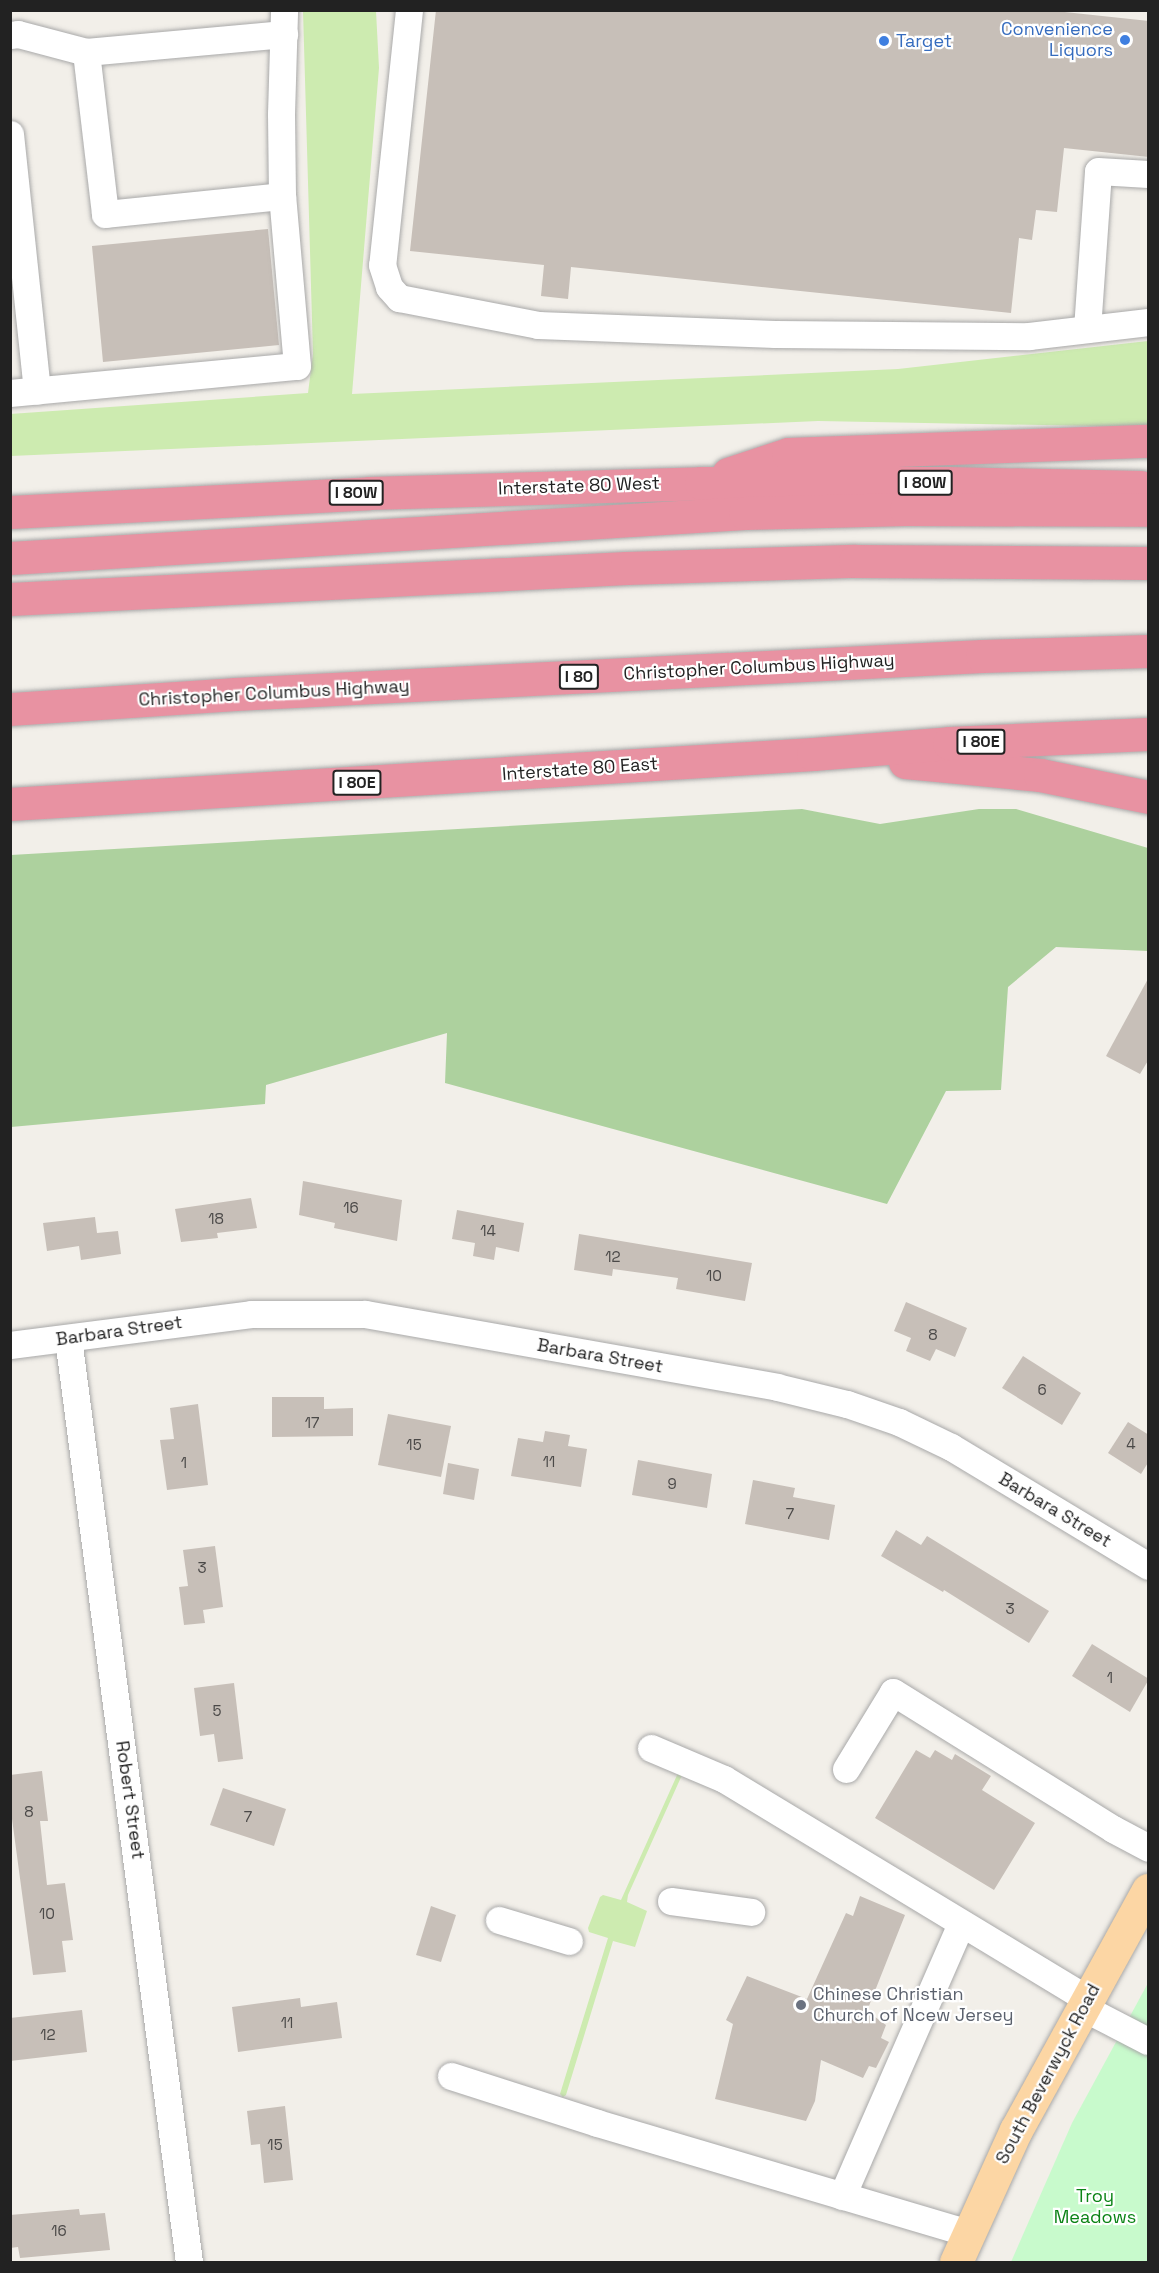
<!DOCTYPE html>
<html>
<head>
<meta charset="utf-8">
<style>
	body { margin:0 }
	#map { position:relative; width:1159px; height:2273px; overflow:hidden; background:#f2efe9; font-family:"Space Grotesk",sans-serif }
	div>[style] { position:absolute }
	.grass>* { inset:0; background:#cdebb0 }
	.forest>* { inset:0; background:#add19e }
	.park>* { inset:0; background:#c8facc }
	.building>* { inset:0; background:#c7bfb8 }
	.roads { filter:drop-shadow(0 0 2px #a9a9a9) drop-shadow(0 0 2px #a9a9a9) }
	.minor>* { height:27px; margin:-13.5px; padding:0 13.5px; transform-origin:13.5px; border-radius:13.5px; background:#fff }
	.major>* { height:33px; margin:-16.5px; padding:0 16.5px; transform-origin:16.5px; border-radius:16.5px; background:#fcd6a4 }
	.highway>* { height:33px; margin:-16.5px; padding:0 16.5px; transform-origin:16.5px; border-radius:16.5px; background:#e892a2 }
	.dots>* { width:16px; height:16px; translate:-50% -50%; box-sizing:border-box; border:3px solid #fff; border-radius:50% }
	span { translate:-50% -50%; white-space:nowrap; text-align:center; line-height:1.15; -webkit-text-stroke:4.5px #fff; paint-order:stroke }
	.number-label { font-size:15px; color:#4b4948 }
	.number-label span { -webkit-text-stroke-width:0 }
	.shield-label span { padding:2px 4px; background:#fff; border:2px solid; border-radius:4px; -webkit-text-stroke-width:0 }
	.shield-label { font-size:16px; color:#222; font-weight:700 }
	.shop-label { font-size:18px; color:#366cbe }
	.right { translate:-100% -50%; text-align:right }
	.left { translate:0 -50%; text-align:left }
	.street-label { font-size:18px; color:#222 }
	.worship-label { font-size:18px; color:#5b616d }
	.park-label { font-size:18px; color:#0c8416 }
	.frame { position:absolute; inset:0; border:12px solid #222; pointer-events:none }
</style>
</head>
<body>
<div id="map">
	<div class="grass">
		<div style="clip-path:polygon(303px 11px,376px 11px,379px 68px,352px 394px,898px 369px,1148px 341px,1148px 427px,818px 421px,11px 456px,10px 414px,308px 393px,313px 354px)"></div>
		<div style="clip-path:polygon(678px 1773px,682px 1775px,628px 1895px,627px 1902px,647px 1911px,635px 1947px,613px 1941px,566px 2095px,563px 2097px,560px 2094px,608px 1938px,589px 1932px,588px 1928px,600px 1897px,603px 1895px,621px 1900px)"></div>
	</div>
	<div class="forest">
		<div style="clip-path:polygon(802px 809px,880px 824px,979px 809px,1016px 809px,1148px 848px,1148px 951px,1056px 947px,1008px 987px,1001px 1090px,946px 1091px,887px 1204px,445px 1083px,447px 1033px,266px 1085px,265px 1104px,11px 1127px,11px 855px)"></div>
	</div>
	<div class="park">
		<div style="clip-path:polygon(1148px 1983px,1148px 2262px,1011px 2262px,1072px 2123px)"></div>
	</div>
	<div class="building">
		<div style="clip-path:polygon(436px 10px,1046px 10px,1149px 21px,1149px 157px,1064px 148px,1057px 212px,1036px 210px,1032px 240px,1019px 238px,1011px 313px,571px 267px,568px 299px,541px 296px,544px 265px,410px 251px)"></div>
		<div style="clip-path:polygon(268px 229px,279px 345px,103px 362px,92px 246px)"></div>
		<div style="clip-path:polygon(1149px 977px,1149px 1059px,1140px 1074px,1106px 1056px)"></div>
		<div style="clip-path:polygon(303px 1181px,402px 1200px,397px 1241px,334px 1228px,335px 1223px,299px 1215px)"></div>
		<div style="clip-path:polygon(251px 1198px,257px 1228px,217px 1233px,218px 1238px,181px 1242px,175px 1209px)"></div>
		<div style="clip-path:polygon(457px 1210px,524px 1223px,519px 1252px,496px 1247px,494px 1260px,473px 1256px,475px 1243px,452px 1239px)"></div>
		<div style="clip-path:polygon(95px 1217px,97px 1233px,118px 1231px,121px 1254px,81px 1260px,79px 1246px,47px 1251px,43px 1223px)"></div>
		<div style="clip-path:polygon(579px 1234px,752px 1263px,745px 1301px,676px 1289px,678px 1278px,613px 1269px,612px 1276px,574px 1270px)"></div>
		<div style="clip-path:polygon(906px 1302px,967px 1328px,955px 1357px,936px 1349px,930px 1361px,906px 1351px,911px 1338px,894px 1331px)"></div>
		<div style="clip-path:polygon(1023px 1356px,1081px 1393px,1062px 1425px,1002px 1388px)"></div>
		<div style="clip-path:polygon(272px 1397px,324px 1397px,324px 1409px,353px 1408px,353px 1436px,272px 1437px)"></div>
		<div style="clip-path:polygon(198px 1404px,208px 1485px,167px 1490px,160px 1440px,174px 1439px,170px 1408px)"></div>
		<div style="clip-path:polygon(388px 1414px,451px 1426px,441px 1477px,378px 1465px)"></div>
		<div style="clip-path:polygon(1128px 1422px,1149px 1435px,1149px 1461px,1141px 1474px,1108px 1453px)"></div>
		<div style="clip-path:polygon(545px 1431px,570px 1435px,568px 1446px,587px 1449px,581px 1487px,511px 1476px,518px 1438px,543px 1442px)"></div>
		<div style="clip-path:polygon(638px 1460px,712px 1474px,707px 1508px,632px 1495px)"></div>
		<div style="clip-path:polygon(448px 1463px,479px 1469px,474px 1500px,443px 1494px)"></div>
		<div style="clip-path:polygon(753px 1480px,795px 1488px,793px 1497px,835px 1505px,829px 1540px,745px 1524px)"></div>
		<div style="clip-path:polygon(896px 1530px,921px 1545px,927px 1536px,1049px 1611px,1029px 1643px,944px 1590px,943px 1592px,881px 1556px)"></div>
		<div style="clip-path:polygon(215px 1546px,223px 1607px,203px 1610px,205px 1623px,184px 1625px,179px 1587px,188px 1586px,183px 1550px)"></div>
		<div style="clip-path:polygon(1092px 1644px,1149px 1679px,1130px 1712px,1072px 1676px)"></div>
		<div style="clip-path:polygon(234px 1683px,243px 1759px,218px 1762px,214px 1734px,200px 1736px,194px 1688px)"></div>
		<div style="clip-path:polygon(916px 1750px,930px 1758px,935px 1750px,952px 1760px,955px 1754px,991px 1776px,982px 1790px,1035px 1823px,994px 1890px,875px 1818px)"></div>
		<div style="clip-path:polygon(42px 1771px,48px 1821px,40px 1821px,47px 1885px,65px 1883px,73px 1940px,62px 1941px,66px 1972px,33px 1975px,10px 1804px,10px 1775px)"></div>
		<div style="clip-path:polygon(223px 1788px,286px 1809px,274px 1846px,210px 1825px)"></div>
		<div style="clip-path:polygon(860px 1896px,905px 1915px,867px 2011px,886px 2025px,881px 2038px,889px 2042px,876px 2068px,869px 2066px,863px 2078px,821px 2060px,815px 2101px,806px 2121px,715px 2099px,733px 2024px,726px 2020px,747px 1976px,807px 1999px,846px 1913px,853px 1916px)"></div>
		<div style="clip-path:polygon(431px 1906px,456px 1915px,441px 1962px,416px 1955px)"></div>
		<div style="clip-path:polygon(300px 1998px,301px 2007px,337px 2002px,342px 2038px,238px 2052px,232px 2007px)"></div>
		<div style="clip-path:polygon(82px 2010px,87px 2052px,10px 2061px,10px 2018px)"></div>
		<div style="clip-path:polygon(285px 2106px,293px 2180px,264px 2183px,260px 2144px,251px 2145px,247px 2111px)"></div>
		<div style="clip-path:polygon(79px 2209px,80px 2215px,105px 2213px,110px 2250px,20px 2258px,18px 2247px,10px 2248px,10px 2215px)"></div>
	</div>
	<div class="roads">
		<div class="minor">
			<div style="left:409px;top:10px;width:256px;rotate:96deg"></div>
			<div style="left:382px;top:265px;width:23px;rotate:72deg"></div>
			<div style="left:389px;top:287px;width:15px;rotate:48deg"></div>
			<div style="left:399px;top:298px;width:142px;rotate:11deg"></div>
			<div style="left:538px;top:325px;width:237px;rotate:2.2deg"></div>
			<div style="left:775px;top:334px;width:254px;rotate:0.5deg"></div>
			<div style="left:1029px;top:336px;width:120px;rotate:-6.7deg"></div>
			<div style="left:10px;top:35px;width:8px;rotate:-7deg"></div>
			<div style="left:18px;top:34px;width:70px;rotate:14.8deg"></div>
			<div style="left:86px;top:52px;width:199px;rotate:-5.2deg"></div>
			<div style="left:86px;top:52px;width:163px;rotate:83.3deg"></div>
			<div style="left:105px;top:214px;width:178px;rotate:-5.8deg"></div>
			<div style="left:10px;top:134px;width:258px;rotate:84deg"></div>
			<div style="left:1087px;top:329px;width:158px;rotate:-86deg"></div>
			<div style="left:1098px;top:171px;width:50px;rotate:3.4deg"></div>
			<div style="left:10px;top:393px;width:288px;rotate:-5.4deg"></div>
			<div style="left:297px;top:366px;width:171px;rotate:-95deg"></div>
			<div style="left:282px;top:196px;width:82px;rotate:-90.7deg"></div>
			<div style="left:281px;top:114px;width:104px;rotate:-88.3deg"></div>
			<div style="left:68px;top:1338px;width:932px;rotate:82.54deg"></div>
			<div style="left:10px;top:1345px;width:243px;rotate:-7.3deg"></div>
			<div style="left:251px;top:1314px;width:114px"></div>
			<div style="left:365px;top:1314px;width:418px;rotate:10deg"></div>
			<div style="left:777px;top:1387px;width:72px;rotate:13.7deg"></div>
			<div style="left:847px;top:1404px;width:55px;rotate:19.1deg"></div>
			<div style="left:899px;top:1422px;width:58px;rotate:25.7deg"></div>
			<div style="left:951px;top:1447px;width:230px;rotate:31.1deg"></div>
			<div style="left:651px;top:1748px;width:79px;rotate:23deg"></div>
			<div style="left:724px;top:1779px;width:424px;rotate:31.2deg"></div>
			<div style="left:846px;top:1769px;width:90px;rotate:-58.6deg"></div>
			<div style="left:893px;top:1692px;width:259px;rotate:31.9deg"></div>
			<div style="left:1113px;top:1829px;width:40px;rotate:28deg"></div>
			<div style="left:671px;top:1901px;width:81px;rotate:7.8deg"></div>
			<div style="left:499px;top:1920px;width:73px;rotate:16.7deg"></div>
			<div style="left:1082px;top:2007px;width:74px;rotate:27.3deg"></div>
			<div style="left:451px;top:2076px;width:153px;rotate:17.8deg"></div>
			<div style="left:597px;top:2123px;width:387px;rotate:16.5deg"></div>
			<div style="left:842px;top:2196px;width:297px;rotate:-66.4deg"></div>
		</div>
		<div class="major">
			<div style="left:956px;top:2262px;width:145px;rotate:-65.6deg"></div>
			<div style="left:1016px;top:2130px;width:274px;rotate:-61.2deg"></div>
		</div>
		<div class="highway">
			<div style="left:728px;top:474px;width:63px;rotate:-18.4deg"></div>
			<div style="left:788px;top:454px;width:360px;rotate:-2.1deg"></div>
			<div style="left:10px;top:512px;width:360px;rotate:-3deg"></div>
			<div style="left:369px;top:493px;width:332px;rotate:-1.7deg"></div>
			<div style="left:701px;top:483px;width:246px"></div>
			<div style="left:947px;top:483px;width:194px;rotate:1.2deg"></div>
			<div style="left:10px;top:558px;width:736px;rotate:-3.5deg"></div>
			<div style="left:745px;top:513px;width:161px;rotate:-1.4deg"></div>
			<div style="left:906px;top:509px;width:242px;rotate:0.2deg"></div>
			<div style="left:10px;top:599px;width:617px;rotate:-2.88deg"></div>
			<div style="left:626px;top:568px;width:229px;rotate:-1.8deg"></div>
			<div style="left:855px;top:561px;width:293px;rotate:0.4deg"></div>
			<div style="left:10px;top:709px;width:225px;rotate:-3.8deg"></div>
			<div style="left:235px;top:694px;width:748px;rotate:-2.91deg"></div>
			<div style="left:982px;top:656px;width:166px;rotate:-1.7deg"></div>
			<div style="left:905px;top:762px;width:136px;rotate:5.5deg"></div>
			<div style="left:1040px;top:775px;width:110px;rotate:11.5deg"></div>
			<div style="left:10px;top:804px;width:805px;rotate:-3.56deg"></div>
			<div style="left:813px;top:754px;width:136px;rotate:-4.6deg"></div>
			<div style="left:949px;top:743px;width:199px;rotate:-2.6deg"></div>
		</div>
	</div>
	<div class="dots">
		<div style="left:1125px;top:40px;background:#3f7fe0"></div>
		<div style="left:884px;top:41px;background:#3f7fe0"></div>
		<div style="left:801px;top:2005px;background:#6b7280"></div>
	</div>
	<div class="number-label">
		<span style="left:351px;top:1208px">16</span>
		<span style="left:216px;top:1219px">18</span>
		<span style="left:488px;top:1231px">14</span>
		<span style="left:613px;top:1257px">12</span>
		<span style="left:714px;top:1276px">10</span>
		<span style="left:933px;top:1335px">8</span>
		<span style="left:1042px;top:1390px">6</span>
		<span style="left:312px;top:1423px">17</span>
		<span style="left:1131px;top:1444px">4</span>
		<span style="left:414px;top:1445px">15</span>
		<span style="left:549px;top:1462px">11</span>
		<span style="left:184px;top:1463px">1</span>
		<span style="left:672px;top:1484px">9</span>
		<span style="left:790px;top:1514px">7</span>
		<span style="left:202px;top:1568px">3</span>
		<span style="left:1010px;top:1609px">3</span>
		<span style="left:1110px;top:1678px">1</span>
		<span style="left:217px;top:1711px">5</span>
		<span style="left:29px;top:1812px">8</span>
		<span style="left:248px;top:1817px">7</span>
		<span style="left:47px;top:1914px">10</span>
		<span style="left:287px;top:2023px">11</span>
		<span style="left:48px;top:2035px">12</span>
		<span style="left:275px;top:2145px">15</span>
		<span style="left:59px;top:2231px">16</span>
	</div>
	<div class="shield-label">
		<span style="left:925px;top:483px">I 80W</span>
		<span style="left:356px;top:493px">I 80W</span>
		<span style="left:579px;top:677px">I 80</span>
		<span style="left:981px;top:742px">I 80E</span>
		<span style="left:357px;top:783px">I 80E</span>
	</div>
	<div class="shop-label">
		<span class="right" style="left:1113px;top:40px">Convenience<br>Liquors</span>
		<span class="left" style="left:896px;top:41px">Target</span>
	</div>
	<div class="street-label">
		<span style="left:579px;top:486px;rotate:-2deg">Interstate 80 West</span>
		<span style="left:759px;top:667px;rotate:-3deg">Christopher Columbus Highway</span>
		<span style="left:274px;top:693px;rotate:-3deg">Christopher Columbus Highway</span>
		<span style="left:580px;top:769px;rotate:-4deg">Interstate 80 East</span>
		<span style="left:119px;top:1331px;rotate:-8deg">Barbara Street</span>
		<span style="left:600px;top:1356px;rotate:10deg">Barbara Street</span>
		<span style="left:1055px;top:1510px;rotate:31deg">Barbara Street</span>
		<span style="left:130px;top:1800px;rotate:82deg">Robert Street</span>
		<span style="left:1048px;top:2074px;rotate:-62deg">South Beverwyck Road</span>
	</div>
	<div class="worship-label">
		<span class="left" style="left:813px;top:2005px">Chinese Christian<br>Church of Ncew Jersey</span>
	</div>
	<div class="park-label">
		<span style="left:1095px;top:2207px">Troy<br>Meadows</span>
	</div>
	<div class="frame"></div>
</div>
</body>
</html>
